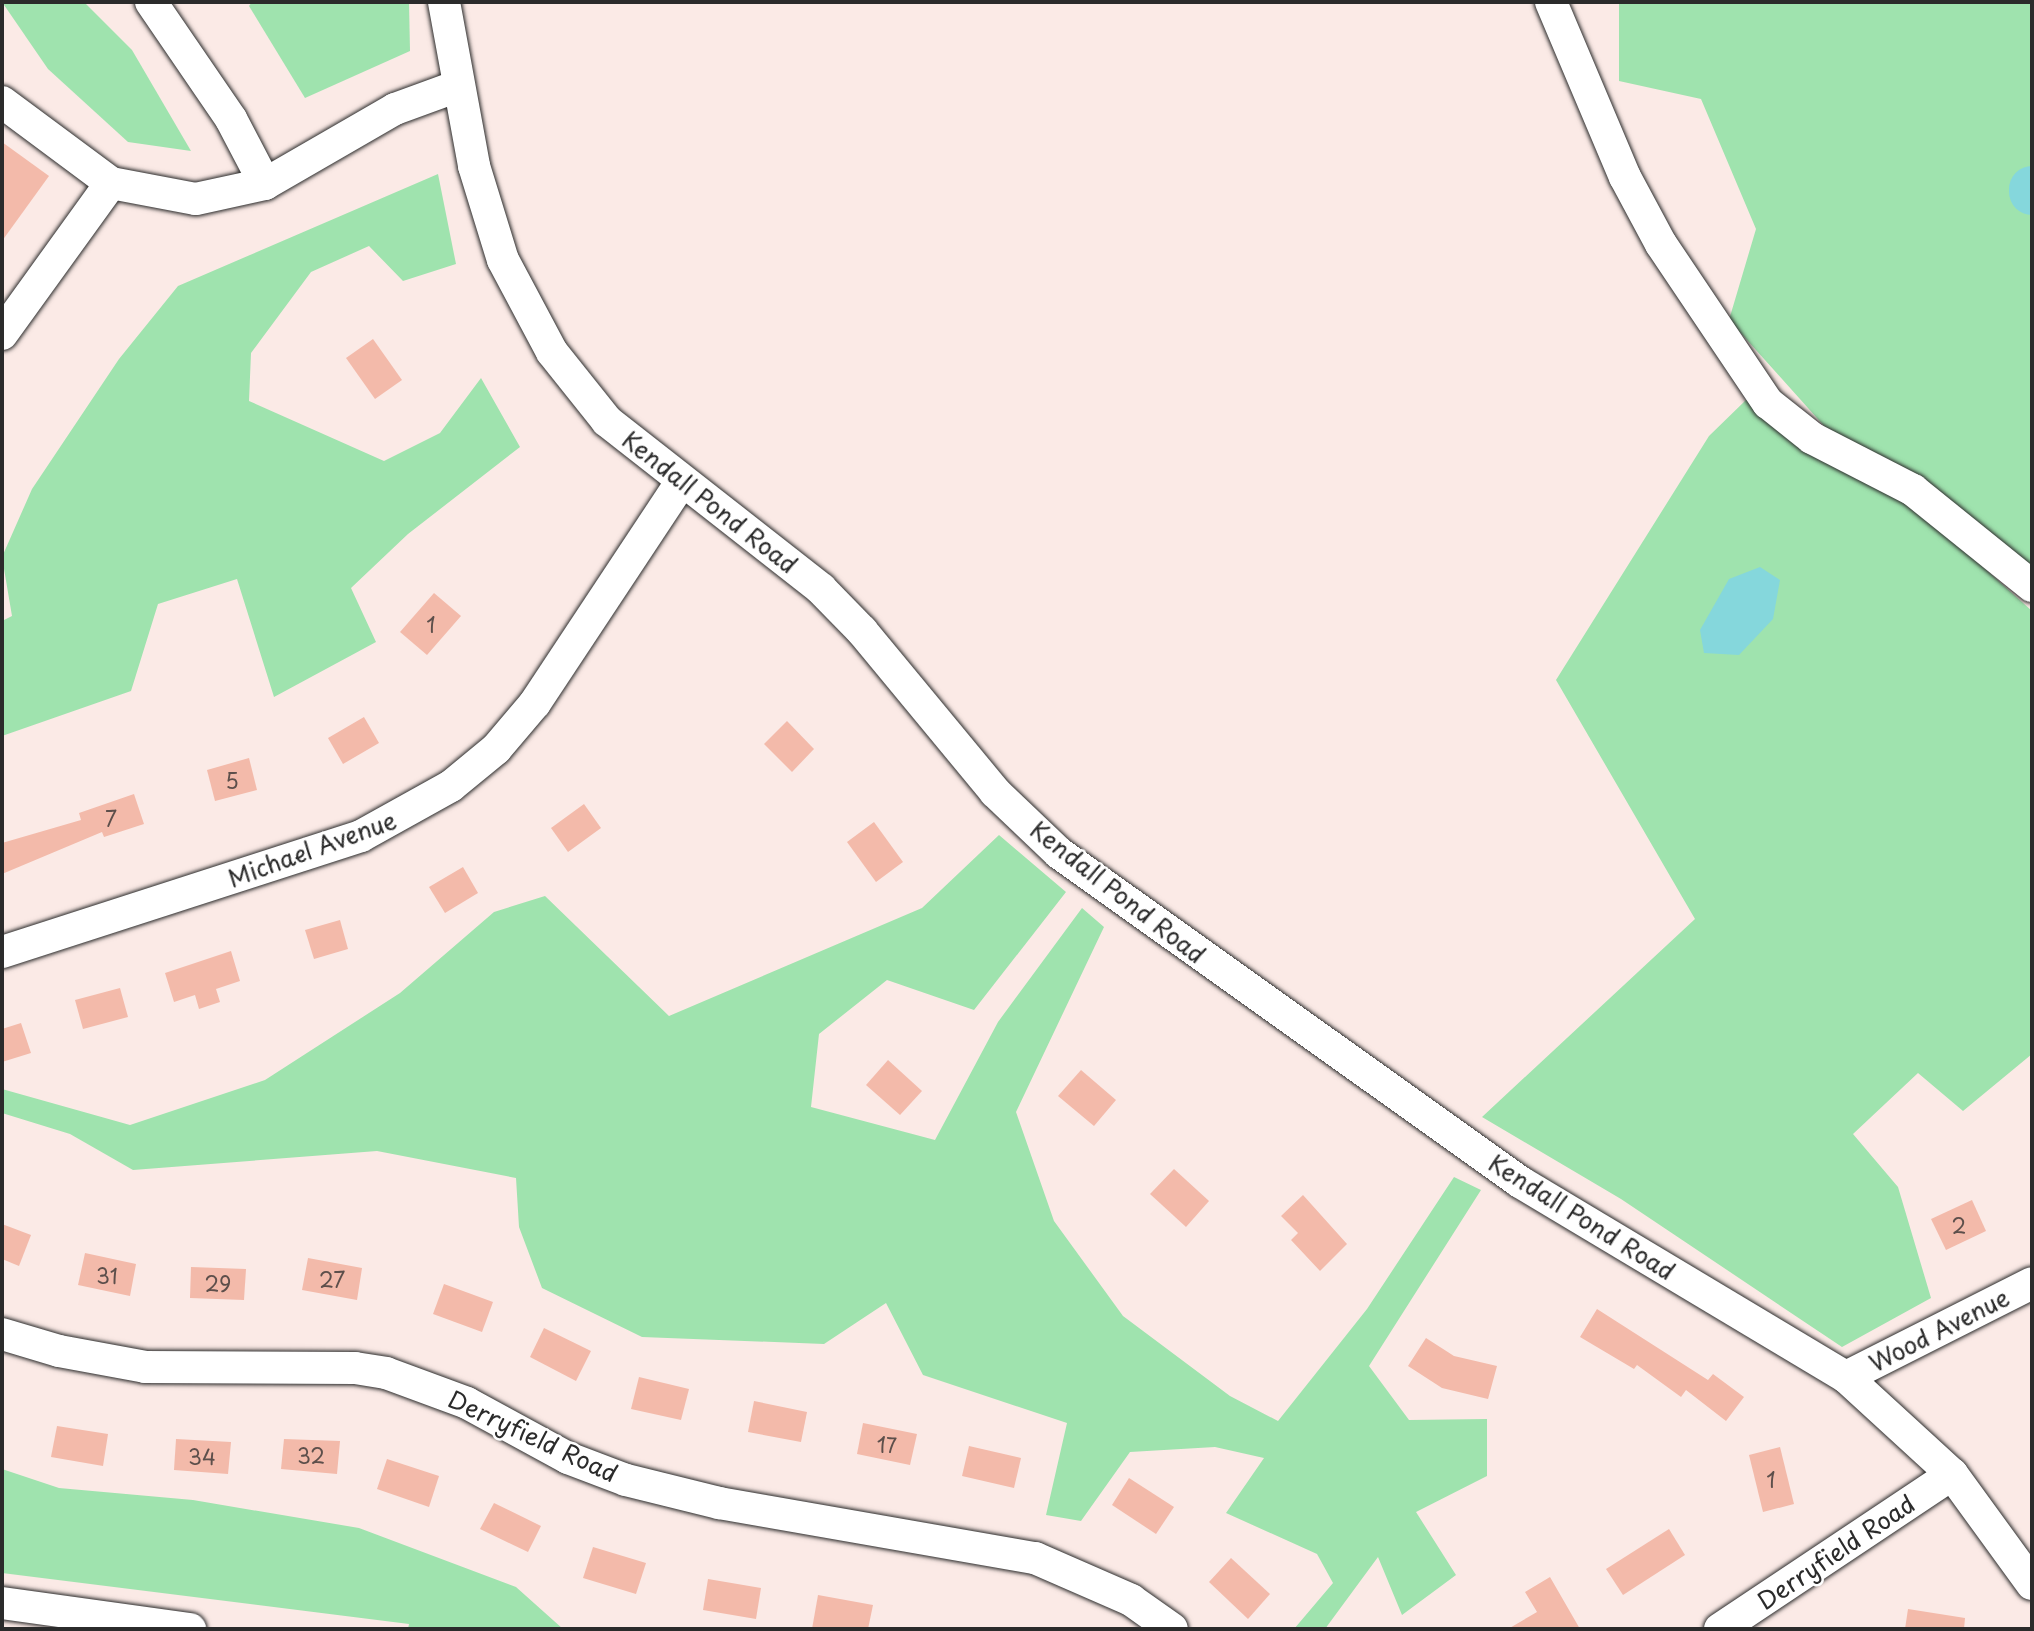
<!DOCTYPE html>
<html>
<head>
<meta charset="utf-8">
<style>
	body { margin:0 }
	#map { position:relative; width:2034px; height:1631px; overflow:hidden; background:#fbeae6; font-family:"Playpen Sans",sans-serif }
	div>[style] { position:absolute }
	.green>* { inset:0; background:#9fe3ae }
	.water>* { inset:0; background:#85d7dc }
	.river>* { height:46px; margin:-23px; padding:0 23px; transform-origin:23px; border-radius:23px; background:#85d7dc }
	.building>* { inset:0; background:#f3baaa }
	.roads { filter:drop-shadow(0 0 2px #2b2b2b) drop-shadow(0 0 2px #2b2b2b) }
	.minor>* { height:32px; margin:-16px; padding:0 16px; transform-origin:16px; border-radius:16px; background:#fff }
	span { translate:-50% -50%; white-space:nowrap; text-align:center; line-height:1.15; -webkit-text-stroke:5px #fff; paint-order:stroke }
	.number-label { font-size:21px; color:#5d4f4b }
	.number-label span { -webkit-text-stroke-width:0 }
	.street-label { font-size:24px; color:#2b2b2b }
	.frame { position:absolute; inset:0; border:4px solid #2b2b2b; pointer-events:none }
</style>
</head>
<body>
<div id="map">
	<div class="green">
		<div style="clip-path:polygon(2px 2px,84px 2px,132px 50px,191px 151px,128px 142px,48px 69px)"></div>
		<div style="clip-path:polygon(252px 2px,409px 2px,410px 51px,305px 98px,249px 6px)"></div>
		<div style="clip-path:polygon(1619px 2px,2032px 2px,2032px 573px,1979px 524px,1825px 427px,1729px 320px,1756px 229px,1701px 99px,1619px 81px)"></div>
		<div style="clip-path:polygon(438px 174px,456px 264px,403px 281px,369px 246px,311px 272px,251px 353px,249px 401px,384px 461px,440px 433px,481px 378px,520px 447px,408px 534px,351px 588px,376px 642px,274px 697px,237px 579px,158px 604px,131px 691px,2px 736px,2px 621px,12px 616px,2px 557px,32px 489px,119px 359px,178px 286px)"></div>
		<div style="clip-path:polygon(1747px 399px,1903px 495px,2032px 611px,2032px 1054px,1963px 1111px,1918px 1073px,1853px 1134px,1898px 1187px,1931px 1298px,1842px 1347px,1621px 1199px,1482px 1117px,1695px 919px,1556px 680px,1709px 436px)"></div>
		<div style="clip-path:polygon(999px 835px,1066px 892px,974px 1010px,887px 980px,819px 1034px,811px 1107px,935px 1140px,998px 1022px,1082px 908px,1104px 927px,1016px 1112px,1054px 1221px,1123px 1316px,1230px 1396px,1278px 1421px,1367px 1309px,1454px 1177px,1481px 1190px,1369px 1366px,1409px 1420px,1487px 1419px,1487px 1476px,1416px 1512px,1456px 1575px,1402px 1615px,1378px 1557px,1325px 1629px,1294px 1629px,1333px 1583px,1317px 1554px,1226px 1513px,1264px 1458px,1215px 1447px,1130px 1452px,1081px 1521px,1046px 1515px,1067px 1423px,923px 1375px,886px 1303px,824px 1344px,642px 1337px,542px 1288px,519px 1227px,516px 1178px,377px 1151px,133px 1170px,70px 1134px,2px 1113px,2px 1089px,130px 1125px,265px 1080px,400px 993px,494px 912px,545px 896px,669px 1016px,922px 908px)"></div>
		<div style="clip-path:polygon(2px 1469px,59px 1488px,193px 1500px,359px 1528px,516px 1587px,563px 1629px,408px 1629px,409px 1624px,2px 1573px)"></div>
	</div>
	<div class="water">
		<div style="clip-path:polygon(1760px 567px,1780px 580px,1773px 619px,1739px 655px,1704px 653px,1700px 630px,1729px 579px)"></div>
	</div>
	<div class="river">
		<div style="left:2032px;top:189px;width:3px;rotate:90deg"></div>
	</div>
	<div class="building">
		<div style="clip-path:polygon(2px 142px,49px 176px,2px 241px)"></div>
		<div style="clip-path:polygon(373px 339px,402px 380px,375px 399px,346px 358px)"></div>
		<div style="clip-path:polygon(434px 593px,461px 616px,427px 655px,400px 632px)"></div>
		<div style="clip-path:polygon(364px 717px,379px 743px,343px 764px,328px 738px)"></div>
		<div style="clip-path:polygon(787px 721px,814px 749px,792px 772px,764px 744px)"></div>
		<div style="clip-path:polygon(249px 758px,257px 790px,215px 801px,207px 770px)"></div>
		<div style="clip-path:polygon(134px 794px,144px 824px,104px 837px,102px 832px,2px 874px,2px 843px,81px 820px,79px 813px)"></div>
		<div style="clip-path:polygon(584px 804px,601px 828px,568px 852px,551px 828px)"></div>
		<div style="clip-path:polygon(874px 822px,903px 862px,876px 882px,847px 842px)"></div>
		<div style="clip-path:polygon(463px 867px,478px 893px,445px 913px,429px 887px)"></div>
		<div style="clip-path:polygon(340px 920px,348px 949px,314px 959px,305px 930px)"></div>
		<div style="clip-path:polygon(231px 951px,240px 981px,216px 989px,220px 1002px,199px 1009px,195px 995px,174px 1002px,165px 973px)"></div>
		<div style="clip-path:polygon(120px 988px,128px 1017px,83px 1029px,75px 1000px)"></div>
		<div style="clip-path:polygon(21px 1023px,31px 1053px,2px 1062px,2px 1029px)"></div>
		<div style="clip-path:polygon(888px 1060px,922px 1091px,900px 1115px,866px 1085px)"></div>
		<div style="clip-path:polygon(1081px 1070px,1116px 1100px,1094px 1126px,1058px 1096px)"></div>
		<div style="clip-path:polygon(1174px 1169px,1209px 1201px,1186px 1227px,1150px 1194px)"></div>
		<div style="clip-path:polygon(1303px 1195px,1347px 1244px,1320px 1271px,1291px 1240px,1298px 1233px,1281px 1216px)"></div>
		<div style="clip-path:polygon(1972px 1200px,1986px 1231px,1946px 1250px,1931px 1219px)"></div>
		<div style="clip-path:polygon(2px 1224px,31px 1235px,19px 1266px,2px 1259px)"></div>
		<div style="clip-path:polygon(85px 1253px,136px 1264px,130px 1296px,78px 1285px)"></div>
		<div style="clip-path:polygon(308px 1258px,362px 1268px,357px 1300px,302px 1290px)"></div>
		<div style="clip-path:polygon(191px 1267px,246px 1269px,244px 1300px,190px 1298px)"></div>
		<div style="clip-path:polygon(444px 1284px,493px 1302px,482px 1332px,433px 1314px)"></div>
		<div style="clip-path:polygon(1597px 1309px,1708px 1380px,1713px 1374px,1744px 1397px,1726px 1421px,1686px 1390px,1681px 1397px,1637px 1365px,1634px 1369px,1580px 1337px)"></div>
		<div style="clip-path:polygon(544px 1328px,591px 1351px,576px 1381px,530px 1357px)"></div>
		<div style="clip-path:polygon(1426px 1338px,1454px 1356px,1497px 1366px,1488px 1399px,1442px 1388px,1408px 1366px)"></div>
		<div style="clip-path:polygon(639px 1377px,689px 1389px,681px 1420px,631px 1409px)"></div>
		<div style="clip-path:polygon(754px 1401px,807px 1412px,801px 1442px,748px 1432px)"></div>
		<div style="clip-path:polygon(863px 1423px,917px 1434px,910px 1465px,857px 1454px)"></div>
		<div style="clip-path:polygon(57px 1426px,108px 1434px,103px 1466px,51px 1457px)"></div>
		<div style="clip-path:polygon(176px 1439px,231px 1442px,228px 1474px,174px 1470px)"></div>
		<div style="clip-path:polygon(284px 1439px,340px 1441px,337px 1474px,281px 1469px)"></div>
		<div style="clip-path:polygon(969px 1446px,1021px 1458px,1014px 1488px,962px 1476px)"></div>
		<div style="clip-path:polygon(1780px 1447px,1794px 1504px,1763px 1512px,1749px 1455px)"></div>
		<div style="clip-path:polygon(387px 1459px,439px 1476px,429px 1507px,377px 1489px)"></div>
		<div style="clip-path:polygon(1129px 1478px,1174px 1507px,1156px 1534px,1112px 1505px)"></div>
		<div style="clip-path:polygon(494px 1503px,541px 1526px,528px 1552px,480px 1529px)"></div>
		<div style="clip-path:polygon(1669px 1529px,1685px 1555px,1623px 1595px,1606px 1569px)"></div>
		<div style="clip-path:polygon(593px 1547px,646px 1563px,636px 1594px,583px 1578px)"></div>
		<div style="clip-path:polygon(1231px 1558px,1270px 1594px,1248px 1619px,1209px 1582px)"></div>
		<div style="clip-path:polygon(1550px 1577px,1580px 1629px,1508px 1629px,1537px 1612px,1525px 1592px)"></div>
		<div style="clip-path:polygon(708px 1579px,761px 1588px,756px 1619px,703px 1610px)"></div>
		<div style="clip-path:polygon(818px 1595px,873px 1605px,868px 1629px,812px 1629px)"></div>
		<div style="clip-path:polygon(1908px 1609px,1965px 1618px,1964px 1629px,1905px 1629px)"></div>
	</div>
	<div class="roads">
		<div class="minor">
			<div style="left:151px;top:2px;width:142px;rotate:55.6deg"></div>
			<div style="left:231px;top:119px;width:73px;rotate:62.4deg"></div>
			<div style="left:265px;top:184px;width:150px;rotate:-30deg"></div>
			<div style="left:395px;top:109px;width:67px;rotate:-20.1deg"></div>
			<div style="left:444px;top:2px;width:167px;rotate:79.6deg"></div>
			<div style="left:474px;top:166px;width:98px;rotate:72.9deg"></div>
			<div style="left:503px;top:260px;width:104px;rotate:62deg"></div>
			<div style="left:552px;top:352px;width:88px;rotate:51.4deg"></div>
			<div style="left:607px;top:421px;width:272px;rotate:38.1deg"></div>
			<div style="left:821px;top:589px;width:59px;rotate:45.7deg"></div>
			<div style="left:862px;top:631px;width:209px;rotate:50.4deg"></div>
			<div style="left:995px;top:792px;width:88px;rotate:43.6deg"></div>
			<div style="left:1059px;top:853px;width:566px;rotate:35.51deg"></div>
			<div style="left:1520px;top:1182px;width:380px;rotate:30.9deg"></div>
			<div style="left:1846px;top:1377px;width:144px;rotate:42.5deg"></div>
			<div style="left:1952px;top:1474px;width:136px;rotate:54deg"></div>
			<div style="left:1551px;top:2px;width:190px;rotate:67.1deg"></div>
			<div style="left:1625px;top:177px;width:76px;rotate:61.8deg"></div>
			<div style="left:1661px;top:244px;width:192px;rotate:56.1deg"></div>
			<div style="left:1768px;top:403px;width:56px;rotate:38.5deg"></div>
			<div style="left:1812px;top:438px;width:114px;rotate:27.2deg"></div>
			<div style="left:1913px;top:490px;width:153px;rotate:38.9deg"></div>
			<div style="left:2px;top:102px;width:136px;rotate:36.6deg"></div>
			<div style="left:2px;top:334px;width:186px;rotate:-54.2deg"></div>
			<div style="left:111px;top:183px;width:86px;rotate:10.7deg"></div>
			<div style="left:196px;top:199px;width:71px;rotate:-12.3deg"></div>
			<div style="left:2px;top:952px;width:377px;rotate:-17.9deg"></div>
			<div style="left:361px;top:836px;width:103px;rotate:-29.1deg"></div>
			<div style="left:451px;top:786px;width:58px;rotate:-39.4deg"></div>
			<div style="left:496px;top:749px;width:60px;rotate:-49.7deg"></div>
			<div style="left:535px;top:703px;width:265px;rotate:-56.5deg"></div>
			<div style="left:2px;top:1334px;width:59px;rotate:16.6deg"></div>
			<div style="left:59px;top:1351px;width:87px;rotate:10.5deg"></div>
			<div style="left:145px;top:1367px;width:210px;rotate:0.3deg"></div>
			<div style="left:355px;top:1368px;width:31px;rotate:9deg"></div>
			<div style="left:386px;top:1373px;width:86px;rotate:20.3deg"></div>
			<div style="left:467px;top:1403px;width:115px;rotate:28.6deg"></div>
			<div style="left:568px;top:1458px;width:62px;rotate:20.8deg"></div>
			<div style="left:626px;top:1480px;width:96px;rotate:13.9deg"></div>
			<div style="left:719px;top:1503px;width:321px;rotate:9.9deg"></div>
			<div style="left:1035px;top:1558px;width:105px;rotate:23.6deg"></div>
			<div style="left:1131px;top:1600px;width:50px;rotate:35.3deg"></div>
			<div style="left:1846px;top:1377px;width:208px;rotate:-26.8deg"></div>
			<div style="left:2px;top:1603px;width:190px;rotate:7.9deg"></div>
			<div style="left:1720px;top:1629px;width:279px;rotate:-33.7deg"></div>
		</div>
	</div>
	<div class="number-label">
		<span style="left:431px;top:624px">1</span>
		<span style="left:232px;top:780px">5</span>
		<span style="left:111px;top:818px">7</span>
		<span style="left:1959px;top:1225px">2</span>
		<span style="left:107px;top:1275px">31</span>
		<span style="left:332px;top:1279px">27</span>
		<span style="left:218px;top:1283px">29</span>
		<span style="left:887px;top:1444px">17</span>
		<span style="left:311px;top:1455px">32</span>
		<span style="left:202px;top:1456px">34</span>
		<span style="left:1771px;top:1479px">1</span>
	</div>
	<div class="street-label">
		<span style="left:710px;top:502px;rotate:38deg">Kendall Pond Road</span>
		<span style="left:312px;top:849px;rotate:-20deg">Michael Avenue</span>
		<span style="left:1118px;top:892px;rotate:38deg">Kendall Pond Road</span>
		<span style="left:1582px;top:1217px;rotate:32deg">Kendall Pond Road</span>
		<span style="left:1939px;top:1330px;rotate:-27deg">Wood Avenue</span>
		<span style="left:533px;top:1436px;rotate:25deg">Derryfield Road</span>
		<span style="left:1836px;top:1552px;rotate:-34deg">Derryfield Road</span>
	</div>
	<div class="frame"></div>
</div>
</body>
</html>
